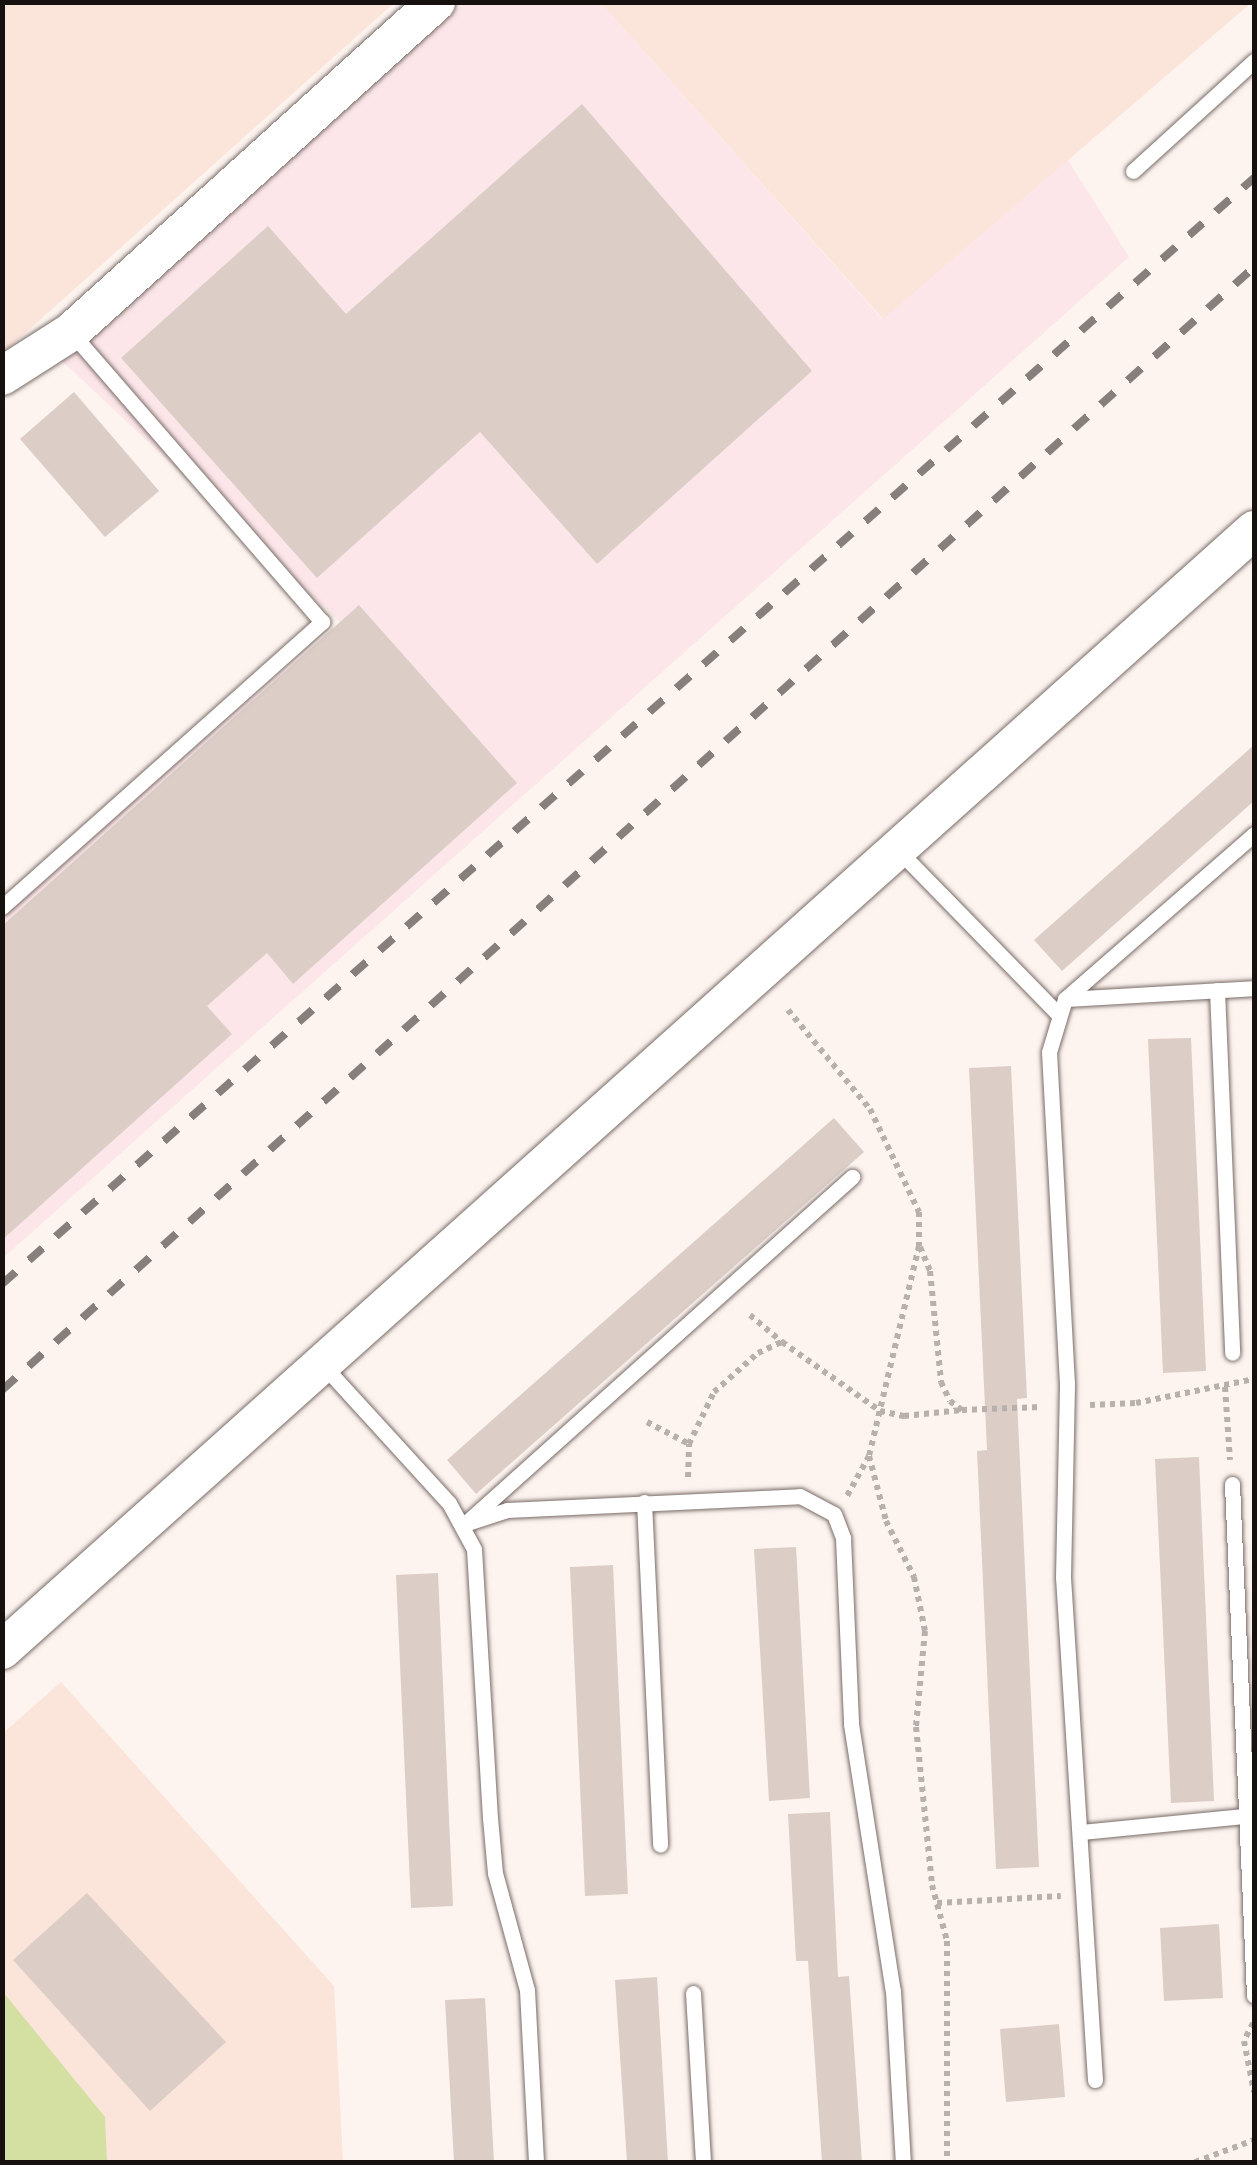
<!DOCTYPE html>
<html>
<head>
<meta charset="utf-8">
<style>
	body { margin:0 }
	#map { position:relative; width:1257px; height:2165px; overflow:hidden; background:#fdf4f0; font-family:"IBM Plex Serif",serif }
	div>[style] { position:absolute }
	.commercial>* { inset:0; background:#fce6e9 }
	.built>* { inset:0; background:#fbe4da }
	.green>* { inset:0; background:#d4dfa2 }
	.building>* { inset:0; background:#dccec7 }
	.path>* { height:6px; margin-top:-3px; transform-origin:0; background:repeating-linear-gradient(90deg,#b7b0ac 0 5px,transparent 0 10px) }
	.roads { filter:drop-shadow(0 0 2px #796c67) drop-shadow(0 0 2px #796c67) }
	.service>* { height:15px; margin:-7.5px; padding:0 7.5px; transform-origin:7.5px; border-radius:7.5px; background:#fff }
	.tertiary>* { height:38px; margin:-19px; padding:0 19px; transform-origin:19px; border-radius:19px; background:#fff }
	.rail>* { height:8px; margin-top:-4px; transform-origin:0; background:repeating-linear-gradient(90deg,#867f7c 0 18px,transparent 0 36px) }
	span { translate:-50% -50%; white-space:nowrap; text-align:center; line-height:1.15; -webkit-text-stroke:9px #fff; paint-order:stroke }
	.frame { position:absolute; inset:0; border:5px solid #16110f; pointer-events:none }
</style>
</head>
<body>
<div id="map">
	<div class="commercial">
		<div style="clip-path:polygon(464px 3px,601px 3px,882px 319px,1068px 160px,1129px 257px,3px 1258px,2px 915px,340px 622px,60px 359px)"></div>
	</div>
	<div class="built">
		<div style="clip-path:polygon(3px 2px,394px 2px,394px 3px,3px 353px)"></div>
		<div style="clip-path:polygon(601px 3px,1251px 3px,883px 319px)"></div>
		<div style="clip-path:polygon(61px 1682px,334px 1986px,343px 2162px,3px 2162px,2px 1734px)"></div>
	</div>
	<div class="green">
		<div style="clip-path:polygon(3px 1992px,105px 2117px,107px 2162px,3px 2162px)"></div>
	</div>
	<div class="building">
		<div style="clip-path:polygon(582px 104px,812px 371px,597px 564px,480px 432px,317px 578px,121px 358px,268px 226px,346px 314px)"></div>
		<div style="clip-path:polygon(74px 392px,159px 491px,105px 537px,20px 439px)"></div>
		<div style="clip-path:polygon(359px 605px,517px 783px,293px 984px,267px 953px,207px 1006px,232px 1034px,2px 1240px,2px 926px)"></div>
		<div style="clip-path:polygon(1254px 745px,1254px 801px,1062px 971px,1034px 940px)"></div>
		<div style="clip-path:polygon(1191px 1038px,1206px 1371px,1163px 1373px,1148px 1039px)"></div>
		<div style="clip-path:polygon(1011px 1066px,1027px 1398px,1017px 1399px,1039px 1867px,996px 1869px,977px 1451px,987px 1450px,969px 1068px)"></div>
		<div style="clip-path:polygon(834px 1118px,864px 1152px,476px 1494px,447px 1460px)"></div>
		<div style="clip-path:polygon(1199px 1457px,1214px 1801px,1171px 1803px,1155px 1459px)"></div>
		<div style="clip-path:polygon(796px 1547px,810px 1798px,769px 1801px,754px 1549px)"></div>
		<div style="clip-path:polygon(613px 1565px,628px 1894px,585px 1896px,570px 1567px)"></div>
		<div style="clip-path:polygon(438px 1573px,453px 1906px,411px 1908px,396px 1575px)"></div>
		<div style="clip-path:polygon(830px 1812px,838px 1977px,849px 1976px,862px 2162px,822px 2162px,808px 1961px,796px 1961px,788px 1814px)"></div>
		<div style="clip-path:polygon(87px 1893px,226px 2042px,150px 2111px,13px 1960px)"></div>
		<div style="clip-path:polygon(1219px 1924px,1223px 1998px,1164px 2001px,1160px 1928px)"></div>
		<div style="clip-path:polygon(657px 1977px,668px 2162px,627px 2162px,615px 1980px)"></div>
		<div style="clip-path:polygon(485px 1998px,494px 2162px,454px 2162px,445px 2000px)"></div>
		<div style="clip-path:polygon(1059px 2024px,1065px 2097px,1006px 2102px,1000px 2029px)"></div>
	</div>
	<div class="path">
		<div style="left:788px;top:1010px;width:129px;rotate:50.4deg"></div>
		<div style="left:870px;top:1109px;width:114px;rotate:64.6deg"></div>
		<div style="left:919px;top:1212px;width:34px;rotate:90deg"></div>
		<div style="left:919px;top:1246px;width:216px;rotate:103.4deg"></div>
		<div style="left:869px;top:1456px;width:46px;rotate:118.8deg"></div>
		<div style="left:920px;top:1247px;width:26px;rotate:67deg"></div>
		<div style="left:930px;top:1271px;width:112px;rotate:84.3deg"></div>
		<div style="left:941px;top:1382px;width:21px;rotate:65deg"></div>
		<div style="left:950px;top:1401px;width:15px;rotate:37deg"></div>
		<div style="left:962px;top:1410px;width:79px;rotate:-2.2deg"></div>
		<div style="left:750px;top:1315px;width:42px;rotate:40.2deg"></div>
		<div style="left:1225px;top:1387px;width:73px;rotate:86.1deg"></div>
		<div style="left:1090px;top:1405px;width:46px;rotate:-2.5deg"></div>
		<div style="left:1136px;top:1403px;width:120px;rotate:-11.5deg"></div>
		<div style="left:647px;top:1422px;width:47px;rotate:27.6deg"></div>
		<div style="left:869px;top:1456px;width:67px;rotate:75.3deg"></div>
		<div style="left:886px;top:1521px;width:63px;rotate:63.4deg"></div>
		<div style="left:914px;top:1577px;width:55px;rotate:78.5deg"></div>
		<div style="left:925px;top:1631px;width:96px;rotate:95.4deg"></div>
		<div style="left:916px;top:1727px;width:159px;rotate:84.2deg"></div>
		<div style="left:932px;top:1885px;width:58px;rotate:75deg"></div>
		<div style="left:947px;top:1941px;width:221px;rotate:90deg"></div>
		<div style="left:688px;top:1477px;width:33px;rotate:-88deg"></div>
		<div style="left:689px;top:1444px;width:58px;rotate:-64.3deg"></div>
		<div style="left:714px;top:1392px;width:59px;rotate:-41.6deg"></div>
		<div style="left:758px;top:1353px;width:26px;rotate:-25deg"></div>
		<div style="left:782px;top:1342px;width:120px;rotate:35.1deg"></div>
		<div style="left:880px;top:1411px;width:25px;rotate:12deg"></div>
		<div style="left:904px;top:1416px;width:58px;rotate:-5.9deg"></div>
		<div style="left:937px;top:1903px;width:124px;rotate:-3.2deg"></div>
		<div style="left:1253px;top:2023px;width:20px;rotate:117deg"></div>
		<div style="left:1244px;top:2041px;width:52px;rotate:78.9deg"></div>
		<div style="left:1195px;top:2162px;width:63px;rotate:-20.4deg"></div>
	</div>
	<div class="roads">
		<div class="service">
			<div style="left:1133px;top:171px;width:164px;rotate:-42.3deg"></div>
			<div style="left:898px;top:850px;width:229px;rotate:45.7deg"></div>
			<div style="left:2px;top:907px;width:429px;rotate:-41.7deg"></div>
			<div style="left:322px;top:622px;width:384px;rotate:-130.9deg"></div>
			<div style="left:1217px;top:990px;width:363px;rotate:87.6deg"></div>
			<div style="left:1065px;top:999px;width:189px;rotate:-3.3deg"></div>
			<div style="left:322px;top:1364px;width:188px;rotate:47.6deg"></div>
			<div style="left:449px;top:1503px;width:52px;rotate:61.5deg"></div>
			<div style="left:474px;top:1549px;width:269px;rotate:86.6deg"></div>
			<div style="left:490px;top:1818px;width:55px;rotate:84.8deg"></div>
			<div style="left:495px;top:1873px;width:121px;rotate:74.7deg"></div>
			<div style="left:527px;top:1990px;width:172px;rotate:87deg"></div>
			<div style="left:1232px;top:1484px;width:512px;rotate:87.54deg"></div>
			<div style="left:644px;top:1502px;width:343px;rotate:87.3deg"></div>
			<div style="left:468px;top:1521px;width:516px;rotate:-41.86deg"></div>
			<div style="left:464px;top:1524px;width:45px;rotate:-18deg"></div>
			<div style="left:507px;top:1510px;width:293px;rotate:-2.7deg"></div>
			<div style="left:800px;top:1496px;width:38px;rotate:28deg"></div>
			<div style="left:834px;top:1514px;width:26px;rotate:69deg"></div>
			<div style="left:843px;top:1538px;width:186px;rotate:87.5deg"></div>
			<div style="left:851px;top:1724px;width:270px;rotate:81.1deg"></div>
			<div style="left:893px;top:1991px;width:171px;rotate:86.7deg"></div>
			<div style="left:1081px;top:1832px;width:174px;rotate:-5.6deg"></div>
			<div style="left:693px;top:1993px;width:169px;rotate:86.6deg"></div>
			<div style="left:1095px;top:2080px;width:504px;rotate:-93.64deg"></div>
			<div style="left:1063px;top:1577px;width:193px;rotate:-88.8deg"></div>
			<div style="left:1067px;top:1384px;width:332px;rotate:-93.1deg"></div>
			<div style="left:1049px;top:1052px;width:55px;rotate:-73.2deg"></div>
			<div style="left:1065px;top:999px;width:251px;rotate:-41.1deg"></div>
		</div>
		<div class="tertiary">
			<div style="left:2px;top:376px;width:82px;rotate:-32.5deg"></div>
			<div style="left:71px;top:332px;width:492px;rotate:-42.1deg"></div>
			<div style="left:2px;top:1650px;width:1680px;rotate:-41.81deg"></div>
		</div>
	</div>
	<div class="rail">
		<div style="left:2px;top:1284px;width:1671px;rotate:-41.46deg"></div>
		<div style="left:2px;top:1390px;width:1682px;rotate:-41.89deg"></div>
	</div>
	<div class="frame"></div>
</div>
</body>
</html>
